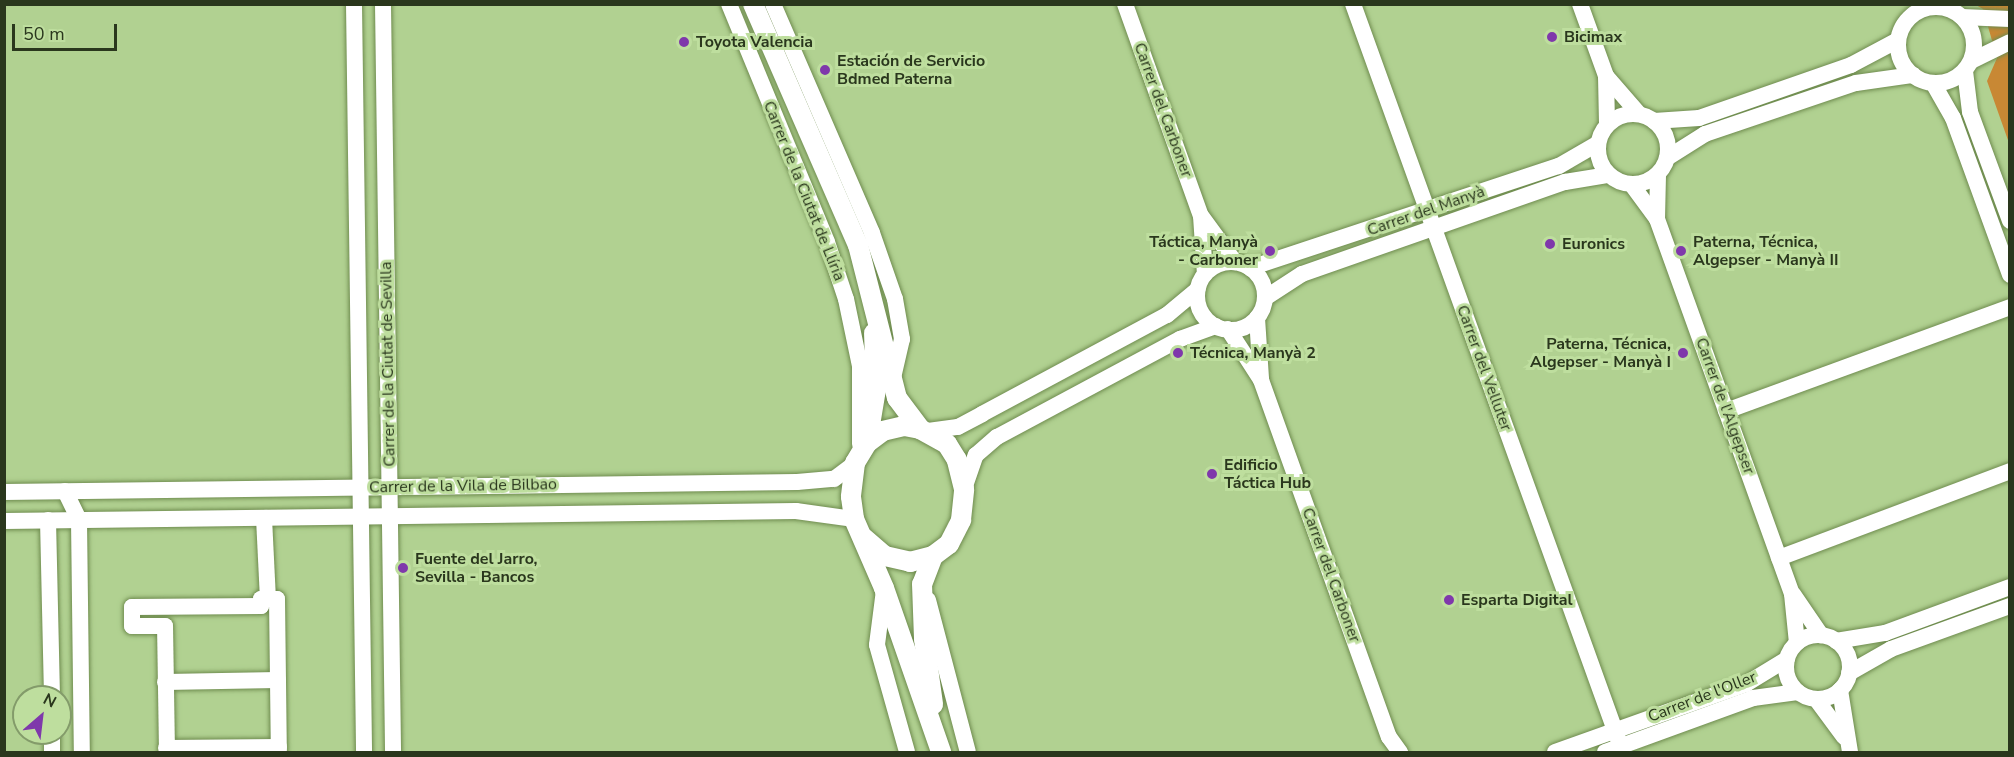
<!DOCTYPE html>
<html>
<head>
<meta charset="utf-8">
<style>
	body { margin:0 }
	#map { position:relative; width:2014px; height:757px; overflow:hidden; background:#b1d191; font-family:"Nunito Sans",sans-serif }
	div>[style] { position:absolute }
	.green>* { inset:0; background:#c88834 }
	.roads { filter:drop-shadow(0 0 2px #6f8c4f) drop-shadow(0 0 2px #6f8c4f) }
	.minor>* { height:16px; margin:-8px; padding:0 8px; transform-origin:8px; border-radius:8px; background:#fff }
	.minor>.ring { margin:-8px; padding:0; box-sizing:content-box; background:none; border:16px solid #fff; border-radius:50% }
	.tertiary>* { height:20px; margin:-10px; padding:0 10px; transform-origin:10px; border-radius:10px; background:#fff }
	.dots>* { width:16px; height:16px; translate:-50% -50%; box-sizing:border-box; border:3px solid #bede9e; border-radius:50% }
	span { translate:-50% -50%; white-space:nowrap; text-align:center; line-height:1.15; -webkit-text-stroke:6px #bede9e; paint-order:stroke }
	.poi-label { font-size:16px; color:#2a371d; font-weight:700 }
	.left { translate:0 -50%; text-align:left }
	.right { translate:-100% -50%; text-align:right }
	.street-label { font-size:16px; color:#2a371d }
	.frame { position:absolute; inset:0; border:6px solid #2a371d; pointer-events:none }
	.north { position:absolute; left:12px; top:685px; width:60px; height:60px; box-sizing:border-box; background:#bede9e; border:2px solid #839b6a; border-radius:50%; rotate:28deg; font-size:16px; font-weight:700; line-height:24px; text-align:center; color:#2a371d }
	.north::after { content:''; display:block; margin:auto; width:21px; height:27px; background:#7f38ab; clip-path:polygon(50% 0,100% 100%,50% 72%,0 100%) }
	.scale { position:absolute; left:12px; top:24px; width:105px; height:27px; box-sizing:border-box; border:3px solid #2a371d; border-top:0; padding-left:8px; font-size:18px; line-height:21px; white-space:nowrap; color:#2a371d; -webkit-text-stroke:4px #bede9e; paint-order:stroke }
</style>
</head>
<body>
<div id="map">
	<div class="green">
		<div style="clip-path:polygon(1976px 5px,2009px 5px,2009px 143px,1987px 81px,1997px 58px,1983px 9px)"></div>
	</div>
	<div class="roads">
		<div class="minor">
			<div style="left:354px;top:4px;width:748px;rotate:89.23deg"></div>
			<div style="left:383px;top:4px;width:748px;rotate:89.23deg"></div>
			<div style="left:729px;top:4px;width:257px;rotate:67.6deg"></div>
			<div style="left:827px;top:242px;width:60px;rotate:71.6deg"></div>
			<div style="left:846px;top:299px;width:68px;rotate:78.2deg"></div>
			<div style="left:860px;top:366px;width:78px;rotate:90deg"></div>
			<div style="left:773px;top:4px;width:249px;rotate:66.6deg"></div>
			<div style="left:872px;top:233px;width:70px;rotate:70.8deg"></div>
			<div style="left:895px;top:299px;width:41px;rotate:80.1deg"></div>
			<div style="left:902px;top:339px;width:39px;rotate:103deg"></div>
			<div style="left:1125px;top:4px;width:225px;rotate:70.3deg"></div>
			<div style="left:1201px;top:216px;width:58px;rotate:86.1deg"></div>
			<div style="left:1353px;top:4px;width:790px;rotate:70.17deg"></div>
			<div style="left:1580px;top:4px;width:77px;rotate:70.1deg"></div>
			<div style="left:1606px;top:76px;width:48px;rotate:88.8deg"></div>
			<div class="ring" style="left:1898px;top:7px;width:60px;height:60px"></div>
			<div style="left:1962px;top:17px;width:48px;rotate:2.4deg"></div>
			<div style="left:1971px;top:61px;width:43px;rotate:-26deg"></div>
			<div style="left:1965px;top:71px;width:41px;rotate:83deg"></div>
			<div style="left:1970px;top:112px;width:116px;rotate:69.8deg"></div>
			<div style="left:1606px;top:76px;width:50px;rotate:49deg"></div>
			<div style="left:1933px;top:83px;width:40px;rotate:60.3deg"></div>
			<div style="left:1953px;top:118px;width:167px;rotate:70deg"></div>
			<div class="ring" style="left:1598px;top:114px;width:54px;height:54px"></div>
			<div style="left:1654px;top:121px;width:45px;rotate:-3.8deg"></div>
			<div style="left:1699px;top:118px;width:161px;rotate:-19.2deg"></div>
			<div style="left:1851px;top:65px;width:53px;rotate:-28deg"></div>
			<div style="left:1667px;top:158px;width:45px;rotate:-32.3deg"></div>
			<div style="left:1705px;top:134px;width:159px;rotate:-18.7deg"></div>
			<div style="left:1856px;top:83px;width:58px;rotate:-8deg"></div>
			<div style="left:1632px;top:185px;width:42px;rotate:53.7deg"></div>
			<div style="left:1657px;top:219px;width:399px;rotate:70.2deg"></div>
			<div style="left:1792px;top:594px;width:49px;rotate:84.2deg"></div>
			<div style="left:1202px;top:217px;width:56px;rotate:53.7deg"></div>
			<div style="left:1657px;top:219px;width:44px;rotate:-88.7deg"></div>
			<div class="ring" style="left:1197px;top:262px;width:52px;height:52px"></div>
			<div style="left:1250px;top:268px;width:325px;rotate:-18.3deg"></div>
			<div style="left:1559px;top:166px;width:44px;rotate:-30.1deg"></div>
			<div style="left:1265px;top:298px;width:44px;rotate:-33deg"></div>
			<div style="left:1302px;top:274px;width:279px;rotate:-19.3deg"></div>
			<div style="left:1565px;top:182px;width:44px;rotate:-9.2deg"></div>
			<div style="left:1257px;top:318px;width:61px;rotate:86.2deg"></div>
			<div style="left:1228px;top:329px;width:61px;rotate:57.1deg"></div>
			<div style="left:1261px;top:380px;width:379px;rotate:70.3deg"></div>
			<div style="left:1389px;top:737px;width:19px;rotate:54deg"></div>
			<div style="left:1726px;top:411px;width:302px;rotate:-20.1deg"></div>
			<div style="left:928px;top:431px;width:30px;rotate:-8deg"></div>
			<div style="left:958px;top:427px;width:27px;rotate:-28deg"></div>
			<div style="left:982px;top:414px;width:210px;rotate:-28.2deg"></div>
			<div style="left:1167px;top:315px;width:40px;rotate:-40deg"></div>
			<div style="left:964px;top:489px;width:36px;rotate:-71deg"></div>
			<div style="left:976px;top:455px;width:28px;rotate:-41deg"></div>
			<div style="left:997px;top:437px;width:208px;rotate:-28.2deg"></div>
			<div style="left:1180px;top:339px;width:38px;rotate:-20deg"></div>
			<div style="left:65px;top:491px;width:32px;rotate:64deg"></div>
			<div style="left:79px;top:520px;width:232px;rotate:89.3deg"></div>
			<div style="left:4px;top:492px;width:793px;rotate:-0.72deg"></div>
			<div style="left:797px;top:482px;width:37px;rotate:-5deg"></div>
			<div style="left:834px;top:479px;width:26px;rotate:-37deg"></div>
			<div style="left:264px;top:518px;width:81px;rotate:87.2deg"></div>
			<div style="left:48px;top:520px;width:177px;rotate:88.7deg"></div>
			<div style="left:4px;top:521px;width:792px;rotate:-0.72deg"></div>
			<div style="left:796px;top:511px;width:59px;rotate:7.9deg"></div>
			<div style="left:1779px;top:558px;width:247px;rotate:-20.6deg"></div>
			<div style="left:884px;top:590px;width:55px;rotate:97.3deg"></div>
			<div style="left:877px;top:645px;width:111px;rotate:74.3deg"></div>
			<div style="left:1793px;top:594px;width:50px;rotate:55.7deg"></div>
			<div style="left:928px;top:600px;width:157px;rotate:75.3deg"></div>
			<div class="ring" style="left:1786px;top:635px;width:48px;height:48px"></div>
			<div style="left:1836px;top:641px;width:50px;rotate:-9.3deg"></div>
			<div style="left:1885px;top:633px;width:133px;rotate:-20.2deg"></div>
			<div style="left:1849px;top:673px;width:48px;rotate:-29.7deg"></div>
			<div style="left:1891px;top:649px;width:127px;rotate:-19.9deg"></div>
			<div style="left:165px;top:682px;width:113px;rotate:-1deg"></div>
			<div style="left:1840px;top:690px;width:63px;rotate:80.8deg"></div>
			<div style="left:1816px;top:699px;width:47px;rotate:53.6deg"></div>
			<div style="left:52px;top:733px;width:19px;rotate:90deg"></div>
			<div style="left:166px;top:748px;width:113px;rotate:-0.5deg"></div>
			<div style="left:167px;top:752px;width:126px;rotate:-90.9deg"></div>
			<div style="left:165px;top:626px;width:33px;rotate:180deg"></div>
			<div style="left:132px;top:626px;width:19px;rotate:-90deg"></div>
			<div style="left:132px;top:607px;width:129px;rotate:-0.4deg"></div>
			<div style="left:261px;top:606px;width:7px;rotate:-90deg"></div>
			<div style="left:261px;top:599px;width:16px"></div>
			<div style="left:277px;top:599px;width:153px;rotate:89.3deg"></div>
			<div style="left:1555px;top:752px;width:203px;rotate:-19.6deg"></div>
			<div style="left:1746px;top:684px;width:48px;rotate:-31.4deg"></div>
			<div style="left:1605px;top:752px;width:158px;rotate:-20deg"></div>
			<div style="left:1753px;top:698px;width:45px;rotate:-7.6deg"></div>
		</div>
		<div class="tertiary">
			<div style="left:753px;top:4px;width:263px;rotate:66.5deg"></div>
			<div style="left:858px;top:245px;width:158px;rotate:75.7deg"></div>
			<div style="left:897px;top:398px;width:39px;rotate:53deg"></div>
			<div style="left:867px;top:443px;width:55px;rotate:-80.5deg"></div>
			<div style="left:876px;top:389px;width:56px;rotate:-92deg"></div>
			<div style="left:864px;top:538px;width:28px;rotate:41deg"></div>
			<div style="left:885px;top:556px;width:26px;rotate:13deg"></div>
			<div style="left:910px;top:562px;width:24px;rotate:-15deg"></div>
			<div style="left:933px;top:556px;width:20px;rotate:-37deg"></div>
			<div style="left:949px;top:544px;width:27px;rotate:-63deg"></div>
			<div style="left:961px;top:520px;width:31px;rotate:-84deg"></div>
			<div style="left:964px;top:489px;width:30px;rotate:-104deg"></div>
			<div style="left:957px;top:460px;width:19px;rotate:-122deg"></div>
			<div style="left:947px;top:444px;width:31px;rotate:-151deg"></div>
			<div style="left:920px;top:429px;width:16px;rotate:-169deg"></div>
			<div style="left:904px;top:426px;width:22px;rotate:167deg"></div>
			<div style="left:883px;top:431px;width:20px;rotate:143deg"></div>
			<div style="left:867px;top:443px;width:23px;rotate:121deg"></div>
			<div style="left:855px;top:463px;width:34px;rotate:97deg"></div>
			<div style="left:851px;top:497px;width:22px;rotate:82deg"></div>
			<div style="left:854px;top:519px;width:75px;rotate:66.5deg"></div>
			<div style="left:884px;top:588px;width:174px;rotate:70.8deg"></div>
			<div style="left:933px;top:556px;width:30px;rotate:111deg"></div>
			<div style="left:922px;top:584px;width:55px;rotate:87.9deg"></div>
			<div style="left:924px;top:639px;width:66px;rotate:82.1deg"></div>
		</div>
	</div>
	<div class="dots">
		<div style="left:1552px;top:37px;background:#7f38ab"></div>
		<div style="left:684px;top:42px;background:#7f38ab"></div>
		<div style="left:825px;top:70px;background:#7f38ab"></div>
		<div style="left:1550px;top:244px;background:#7f38ab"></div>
		<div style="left:1270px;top:251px;background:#7f38ab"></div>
		<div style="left:1681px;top:251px;background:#7f38ab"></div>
		<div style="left:1178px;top:353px;background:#7f38ab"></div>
		<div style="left:1683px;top:353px;background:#7f38ab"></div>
		<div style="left:1212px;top:474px;background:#7f38ab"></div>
		<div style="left:403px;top:568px;background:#7f38ab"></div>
		<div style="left:1449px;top:600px;background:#7f38ab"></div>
	</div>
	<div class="poi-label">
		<span class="left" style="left:1564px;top:37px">Bicimax</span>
		<span class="left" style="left:696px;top:42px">Toyota Valencia</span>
		<span class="left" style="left:837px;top:70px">Estación de Servicio<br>Bdmed Paterna</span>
		<span class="right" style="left:1258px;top:251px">Táctica, Manyà<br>- Carboner</span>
		<span class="left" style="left:1693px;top:251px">Paterna, Técnica,<br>Algepser - Manyà II</span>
		<span class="left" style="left:1562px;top:244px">Euronics</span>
		<span class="right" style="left:1671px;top:353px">Paterna, Técnica,<br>Algepser - Manyà I</span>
		<span class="left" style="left:1190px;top:353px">Técnica, Manyà 2</span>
		<span class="left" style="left:1224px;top:474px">Edificio<br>Táctica Hub</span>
		<span class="left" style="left:415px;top:568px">Fuente del Jarro,<br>Sevilla - Bancos</span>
		<span class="left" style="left:1461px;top:600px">Esparta Digital</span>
	</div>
	<div class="street-label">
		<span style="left:1163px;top:110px;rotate:70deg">Carrer del Carboner</span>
		<span style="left:804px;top:191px;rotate:68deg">Carrer de la Ciutat de Llíria</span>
		<span style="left:1426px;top:211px;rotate:-19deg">Carrer del Manyà</span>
		<span style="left:388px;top:364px;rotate:-91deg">Carrer de la Ciutat de Sevilla</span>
		<span style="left:1484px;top:368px;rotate:70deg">Carrer del Velluter</span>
		<span style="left:1725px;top:406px;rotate:70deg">Carrer de l'Algepser</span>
		<span style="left:463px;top:486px;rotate:-1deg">Carrer de la Vila de Bilbao</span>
		<span style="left:1331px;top:575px;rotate:70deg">Carrer del Carboner</span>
		<span style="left:1702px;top:697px;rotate:-21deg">Carrer de l'Oller</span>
	</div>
	<div class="frame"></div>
	<div class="north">N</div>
	<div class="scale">50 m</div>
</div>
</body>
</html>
